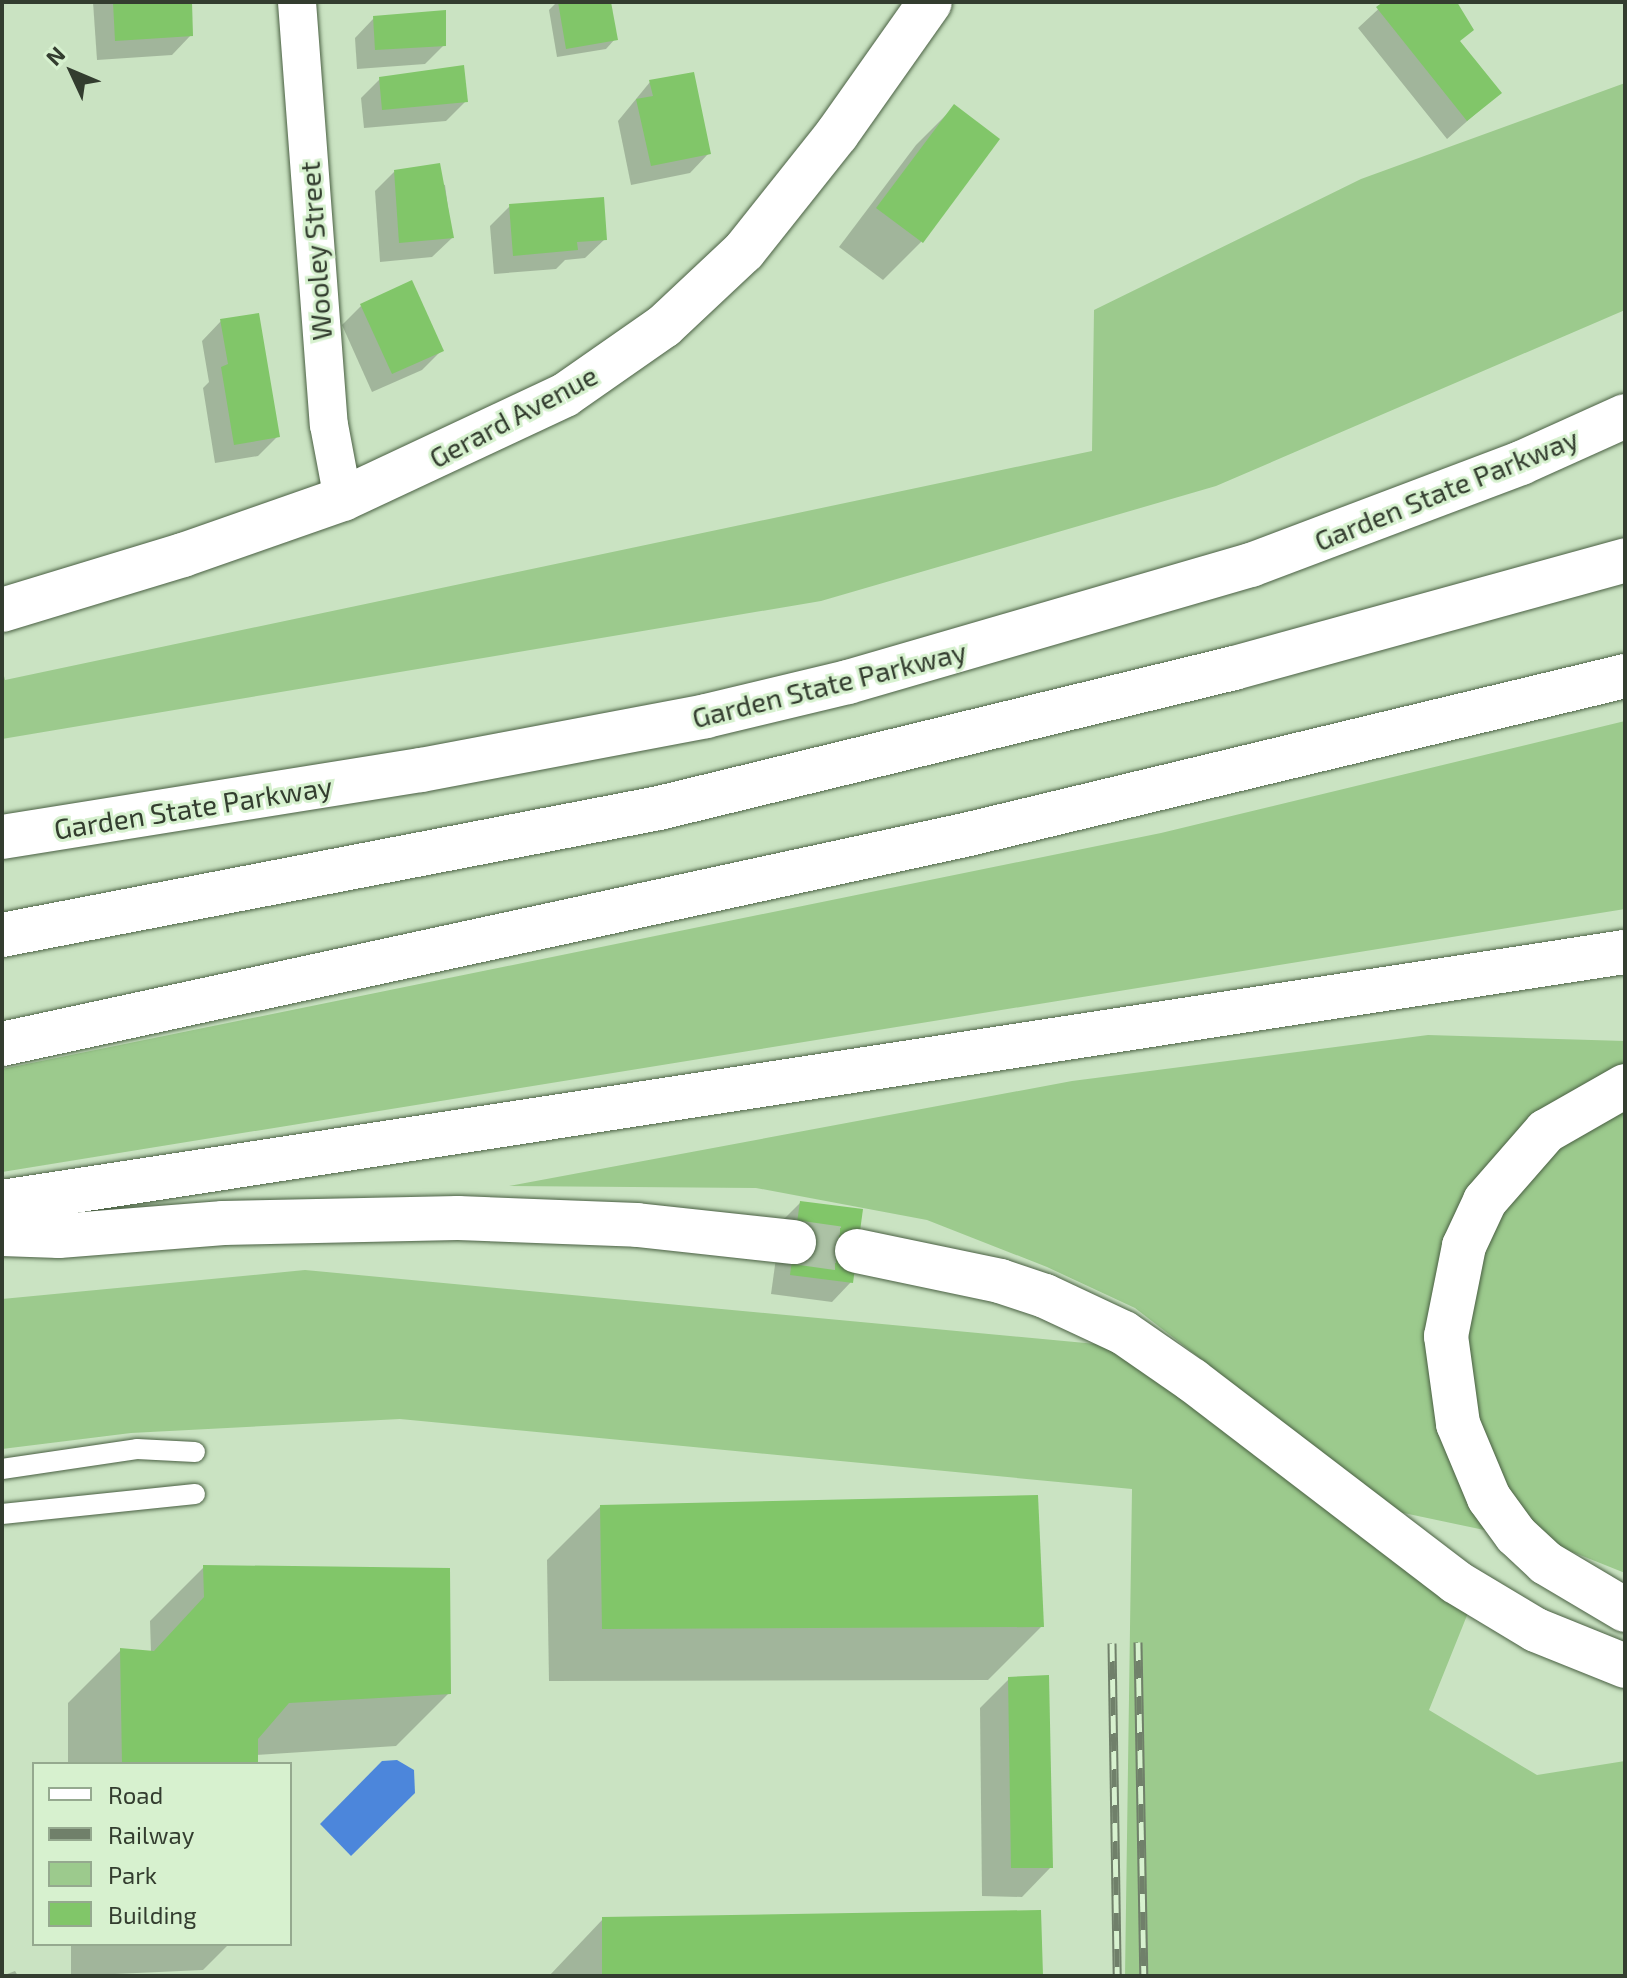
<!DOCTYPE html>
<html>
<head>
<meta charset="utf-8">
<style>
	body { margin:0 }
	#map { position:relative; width:1627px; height:1978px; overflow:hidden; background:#cae3c2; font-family:"Exo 2",sans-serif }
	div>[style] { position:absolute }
	.green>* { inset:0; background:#9cca8d }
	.water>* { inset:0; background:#4c86db }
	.shadow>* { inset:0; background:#0003 }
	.building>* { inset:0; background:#81c669 }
	.motorway-tunnel>* { height:44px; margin-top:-22px; transform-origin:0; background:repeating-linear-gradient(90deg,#acc2a5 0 44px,transparent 0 66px) }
	.roads { filter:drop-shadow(0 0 2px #4a6043) drop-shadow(0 0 2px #4a6043) }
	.service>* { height:20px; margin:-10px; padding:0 10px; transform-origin:10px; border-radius:10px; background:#fff }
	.minor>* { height:38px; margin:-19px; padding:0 19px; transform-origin:19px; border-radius:19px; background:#fff }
	.tertiary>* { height:44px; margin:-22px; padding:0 22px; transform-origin:22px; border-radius:22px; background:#fff }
	.motorway>* { height:44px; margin:-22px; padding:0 22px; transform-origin:22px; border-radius:22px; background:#fff }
	.rail>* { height:9px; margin-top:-4.5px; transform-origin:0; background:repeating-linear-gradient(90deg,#d7f1cf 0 18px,#70806a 0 36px); box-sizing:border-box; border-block:2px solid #70806a }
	span { translate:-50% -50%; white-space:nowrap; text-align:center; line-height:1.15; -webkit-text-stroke:6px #d7f1cf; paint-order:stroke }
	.street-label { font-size:28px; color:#333d2f }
	.frame { position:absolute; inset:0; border:4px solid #333d2f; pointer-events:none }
	.legend { position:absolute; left:32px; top:1762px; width:260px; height:184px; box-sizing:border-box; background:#d7f1cf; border:2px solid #95a98f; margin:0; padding:10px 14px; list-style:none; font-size:24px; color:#333d2f }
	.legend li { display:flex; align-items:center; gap:16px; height:40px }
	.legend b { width:40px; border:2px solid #95a98f }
	.north { position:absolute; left:32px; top:32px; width:80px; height:80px; -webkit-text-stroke:6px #d7f1cf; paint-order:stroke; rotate:314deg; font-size:22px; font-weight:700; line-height:32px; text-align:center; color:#333d2f }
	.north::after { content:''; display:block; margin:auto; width:28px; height:36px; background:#333d2f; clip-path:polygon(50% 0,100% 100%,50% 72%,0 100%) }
</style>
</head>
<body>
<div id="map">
	<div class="green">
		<div style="clip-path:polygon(1625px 83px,1625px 310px,1216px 486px,821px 601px,2px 739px,2px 668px,5px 680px,1092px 451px,1094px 310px,1361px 179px)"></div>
		<div style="clip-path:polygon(1625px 721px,1625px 909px,2px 1172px,2px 1069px,1161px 833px)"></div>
		<div style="clip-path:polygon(1428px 1035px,1625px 1041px,1625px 1573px,1555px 1545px,1399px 1512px,1135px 1308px,1047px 1267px,927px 1220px,756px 1188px,509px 1186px,1072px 1081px)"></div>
		<div style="clip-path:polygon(305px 1270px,1128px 1347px,1474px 1598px,1429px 1710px,1537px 1775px,1625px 1761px,1625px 1976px,1125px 1976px,1132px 1489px,400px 1419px,131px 1433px,2px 1449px,2px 1299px)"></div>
	</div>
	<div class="water">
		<div style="clip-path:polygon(397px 1760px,414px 1770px,415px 1793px,351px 1856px,320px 1824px,382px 1761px)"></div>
	</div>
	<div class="shadow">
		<div style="clip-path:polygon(93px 2px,190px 2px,191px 35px,172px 55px,97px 60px)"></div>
		<div style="clip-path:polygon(557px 2px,609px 2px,615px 39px,606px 49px,557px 57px,549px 10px)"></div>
		<div style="clip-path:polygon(1386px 2px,1452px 2px,1459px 42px,1499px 93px,1447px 139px,1358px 28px)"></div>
		<div style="clip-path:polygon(374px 18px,444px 45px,425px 64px,357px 69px,355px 38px)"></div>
		<div style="clip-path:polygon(380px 79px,466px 101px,446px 121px,364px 128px,361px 98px)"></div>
		<div style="clip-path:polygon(650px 82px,709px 153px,690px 173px,631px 185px,618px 121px)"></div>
		<div style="clip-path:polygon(954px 107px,921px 242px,883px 280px,839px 247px,916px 145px)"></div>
		<div style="clip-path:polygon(394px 172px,445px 185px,452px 238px,432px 257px,380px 262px,375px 191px)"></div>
		<div style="clip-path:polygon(510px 206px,605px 239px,585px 258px,565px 260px,556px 269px,494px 274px,490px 226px)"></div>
		<div style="clip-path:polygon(361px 306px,441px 351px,422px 370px,372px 392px,342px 325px)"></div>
		<div style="clip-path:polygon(221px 321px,277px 437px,258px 456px,215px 463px,203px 388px,209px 382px,202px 341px)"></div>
		<div style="clip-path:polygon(800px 1203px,851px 1282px,832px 1302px,771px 1294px,781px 1222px)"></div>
		<div style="clip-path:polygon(600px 1507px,1042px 1626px,988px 1680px,549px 1681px,547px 1560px)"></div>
		<div style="clip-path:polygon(204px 1567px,449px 1693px,396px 1746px,256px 1755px,256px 1764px,68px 1764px,68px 1703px,121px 1650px,151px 1653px,150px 1621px)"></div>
		<div style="clip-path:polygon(1009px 1679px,1051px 1867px,1022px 1897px,982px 1896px,980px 1708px)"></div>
		<div style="clip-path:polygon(603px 1919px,1041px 1976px,549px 1976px)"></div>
		<div style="clip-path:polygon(71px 1944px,229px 1944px,203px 1970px,71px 1976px)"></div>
		<div style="clip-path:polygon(15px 1971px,18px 1976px,2px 1976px)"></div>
	</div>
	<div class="building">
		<div style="clip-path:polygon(113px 2px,192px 2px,193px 36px,115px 41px)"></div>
		<div style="clip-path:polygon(558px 2px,611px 2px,618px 40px,566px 49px)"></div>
		<div style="clip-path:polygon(1383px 2px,1457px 2px,1474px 30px,1460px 41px,1502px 93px,1467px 121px,1376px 7px)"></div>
		<div style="clip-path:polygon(446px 10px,446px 46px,375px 50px,373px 16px)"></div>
		<div style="clip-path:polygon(464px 65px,468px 102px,382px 110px,379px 77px)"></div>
		<div style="clip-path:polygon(694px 72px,711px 154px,651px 166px,636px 99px,653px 96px,649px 80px)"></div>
		<div style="clip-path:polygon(954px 104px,1000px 139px,923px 243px,876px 208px)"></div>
		<div style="clip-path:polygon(440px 163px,454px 238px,399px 243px,394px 170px)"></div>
		<div style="clip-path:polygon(604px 197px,607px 240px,577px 242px,578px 250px,513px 256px,509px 204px)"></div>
		<div style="clip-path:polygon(412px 280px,444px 351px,392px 374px,360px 304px)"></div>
		<div style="clip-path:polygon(259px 313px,280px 437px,234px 445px,221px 367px,228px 364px,220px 319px)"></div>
		<div style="clip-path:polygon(800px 1201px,863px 1209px,853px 1283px,790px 1275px)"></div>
		<div style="clip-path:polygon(1038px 1495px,1044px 1627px,602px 1629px,600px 1505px)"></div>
		<div style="clip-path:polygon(203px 1565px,450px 1568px,451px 1694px,289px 1703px,258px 1739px,258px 1764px,122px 1764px,120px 1648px,154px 1651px,204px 1597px)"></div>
		<div style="clip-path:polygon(1049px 1675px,1053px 1868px,1011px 1868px,1008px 1677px)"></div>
		<div style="clip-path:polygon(1041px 1910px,1043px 1976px,602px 1976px,602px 1917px)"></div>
	</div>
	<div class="motorway-tunnel">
		<div style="left:794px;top:1242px;width:64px;rotate:8.1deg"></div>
	</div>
	<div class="roads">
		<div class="service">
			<div style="left:2px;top:1469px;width:136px;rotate:-8.4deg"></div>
			<div style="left:137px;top:1449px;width:58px;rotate:3deg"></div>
			<div style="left:2px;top:1514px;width:194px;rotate:-5.9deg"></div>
		</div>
		<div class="minor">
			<div style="left:297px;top:2px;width:424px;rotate:85.7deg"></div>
			<div style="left:329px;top:425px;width:75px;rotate:79.3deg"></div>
		</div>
		<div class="tertiary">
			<div style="left:2px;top:610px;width:189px;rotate:-16.9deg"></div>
			<div style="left:183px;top:555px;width:170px;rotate:-19.3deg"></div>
			<div style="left:343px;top:499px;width:245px;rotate:-25.1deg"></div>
			<div style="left:565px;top:395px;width:121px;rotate:-34.9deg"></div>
			<div style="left:664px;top:326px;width:110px;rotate:-43.2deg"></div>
			<div style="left:744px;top:251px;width:149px;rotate:-51.5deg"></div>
			<div style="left:837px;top:134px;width:161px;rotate:-54.8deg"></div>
		</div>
		<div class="motorway">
			<div style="left:2px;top:837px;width:424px;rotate:-9.1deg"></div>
			<div style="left:421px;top:770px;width:290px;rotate:-10.7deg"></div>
			<div style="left:706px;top:716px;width:146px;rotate:-13.5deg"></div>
			<div style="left:848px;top:682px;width:420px;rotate:-16.2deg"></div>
			<div style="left:1251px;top:565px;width:289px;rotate:-20.7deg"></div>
			<div style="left:1521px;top:463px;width:114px;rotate:-24.3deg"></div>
			<div style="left:2px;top:935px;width:669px;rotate:-10.94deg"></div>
			<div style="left:659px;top:808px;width:592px;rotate:-13.68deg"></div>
			<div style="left:1234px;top:668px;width:406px;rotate:-15.4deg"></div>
			<div style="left:2px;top:1044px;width:990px;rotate:-12.25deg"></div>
			<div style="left:969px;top:834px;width:675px;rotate:-13.54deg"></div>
			<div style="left:1625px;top:1086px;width:91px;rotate:150.3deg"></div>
			<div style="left:1546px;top:1131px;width:93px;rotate:131.1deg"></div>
			<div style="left:1485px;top:1201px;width:50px;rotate:115deg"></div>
			<div style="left:1464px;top:1246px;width:92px;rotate:101.3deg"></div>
			<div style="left:1446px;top:1336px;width:89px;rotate:82.2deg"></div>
			<div style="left:1458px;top:1424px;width:80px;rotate:67.3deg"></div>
			<div style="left:1489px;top:1498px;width:46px;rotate:53.9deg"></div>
			<div style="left:1516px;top:1535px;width:41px;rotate:43deg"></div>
			<div style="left:1546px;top:1563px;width:92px;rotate:30.7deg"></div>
			<div style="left:2px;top:1202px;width:1642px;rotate:-8.76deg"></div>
			<div style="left:2px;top:1234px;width:57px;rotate:2deg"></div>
			<div style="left:59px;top:1236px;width:165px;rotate:-4.5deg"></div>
			<div style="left:223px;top:1223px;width:235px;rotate:-1.2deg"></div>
			<div style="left:458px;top:1218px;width:179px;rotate:2.2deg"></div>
			<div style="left:637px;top:1225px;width:158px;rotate:6.2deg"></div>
			<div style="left:857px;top:1251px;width:146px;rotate:11.8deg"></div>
			<div style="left:1000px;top:1281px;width:47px;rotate:18.4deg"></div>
			<div style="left:1045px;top:1296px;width:87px;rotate:25.1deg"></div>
			<div style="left:1124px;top:1333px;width:83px;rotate:34.7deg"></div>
			<div style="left:1192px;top:1380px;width:332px;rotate:37.4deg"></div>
			<div style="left:1456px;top:1582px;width:93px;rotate:31deg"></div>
			<div style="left:1536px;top:1630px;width:96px;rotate:22deg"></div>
		</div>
	</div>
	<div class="rail">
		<div style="left:1138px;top:1642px;width:334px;rotate:89deg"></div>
		<div style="left:1112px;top:1643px;width:333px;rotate:89.1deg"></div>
	</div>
	<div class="street-label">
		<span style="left:315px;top:251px;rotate:-94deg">Wooley Street</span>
		<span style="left:513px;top:416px;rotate:-28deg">Gerard Avenue</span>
		<span style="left:1446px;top:489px;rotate:-22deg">Garden State Parkway</span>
		<span style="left:829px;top:684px;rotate:-14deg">Garden State Parkway</span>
		<span style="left:193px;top:807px;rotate:-9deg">Garden State Parkway</span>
	</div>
	<div class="frame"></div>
	<ul class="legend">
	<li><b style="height:10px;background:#fff"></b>Road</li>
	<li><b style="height:10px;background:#70806a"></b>Railway</li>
	<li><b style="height:22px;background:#9cca8d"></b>Park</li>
	<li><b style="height:22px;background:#81c669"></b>Building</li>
	</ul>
	<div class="north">N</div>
</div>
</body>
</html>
